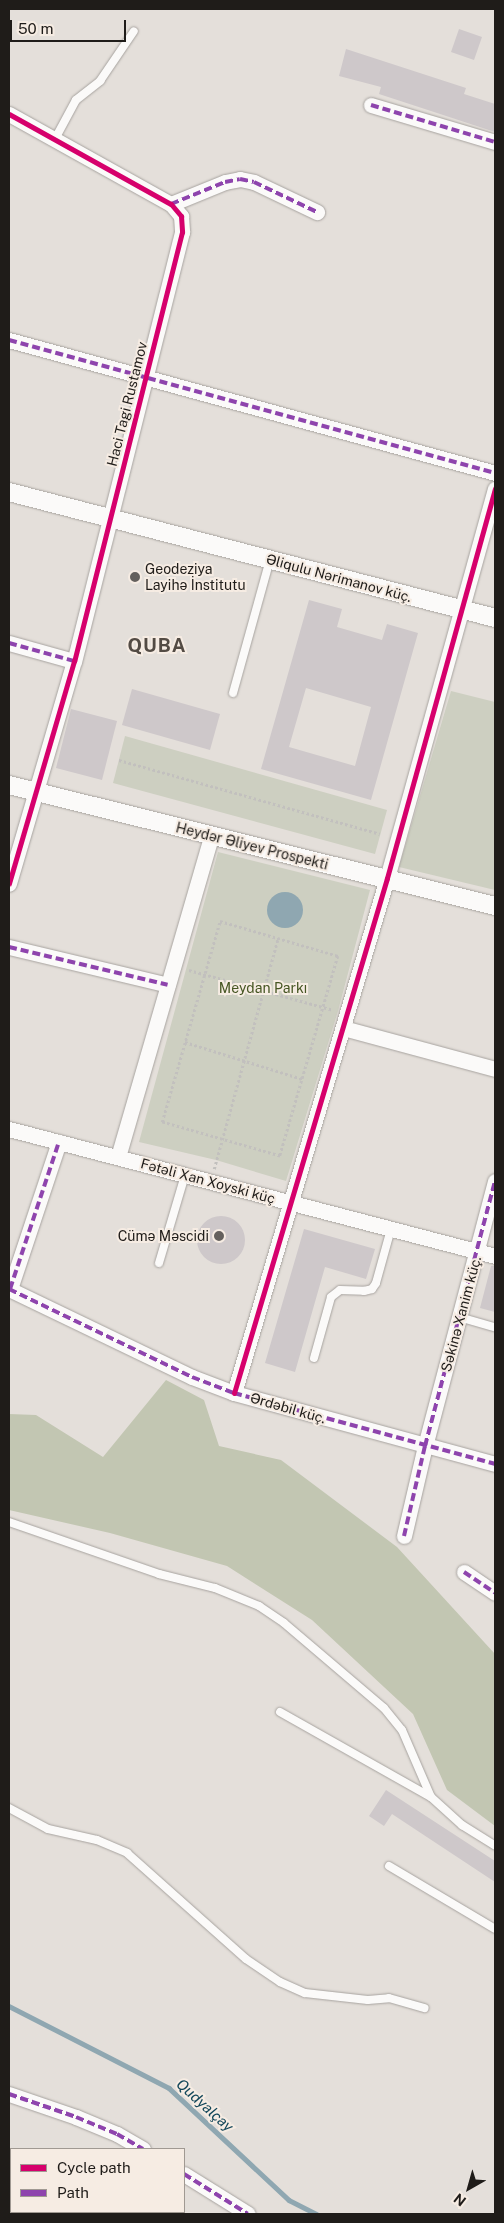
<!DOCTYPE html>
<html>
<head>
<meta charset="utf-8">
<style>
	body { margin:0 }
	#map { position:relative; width:504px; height:2223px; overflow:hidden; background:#e4dfda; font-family:"Public Sans",sans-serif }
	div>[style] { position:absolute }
	.green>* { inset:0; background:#cdcfc1 }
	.forest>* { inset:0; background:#c2c6b2 }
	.water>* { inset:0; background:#8fa7b1 }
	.round { border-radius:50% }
	.stream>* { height:4.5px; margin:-2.25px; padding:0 2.25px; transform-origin:2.25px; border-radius:2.25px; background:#8fa7b1 }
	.building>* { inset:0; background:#cec8ca }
	.path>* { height:2.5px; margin-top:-1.25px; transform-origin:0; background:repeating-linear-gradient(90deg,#c2c0be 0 2.5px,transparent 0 5px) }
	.roads { filter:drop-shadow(0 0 1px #a7a39f) drop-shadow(0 0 1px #a7a39f) }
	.service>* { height:8px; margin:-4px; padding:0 4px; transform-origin:4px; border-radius:4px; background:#fbfaf9 }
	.minor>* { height:15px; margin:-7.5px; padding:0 7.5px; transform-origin:7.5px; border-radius:7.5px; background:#fbfaf9 }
	.tertiary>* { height:18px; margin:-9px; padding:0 9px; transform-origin:9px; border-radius:9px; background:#fbfaf9 }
	.quiet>* { height:4px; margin-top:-2px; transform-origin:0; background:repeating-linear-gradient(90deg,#8e44ad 0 8px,transparent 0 12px) }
	.cycleway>* { height:5px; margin:-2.5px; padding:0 2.5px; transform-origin:2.5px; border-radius:2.5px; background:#d6006c }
	.dots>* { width:14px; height:14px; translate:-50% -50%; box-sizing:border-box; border:2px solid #f6ece3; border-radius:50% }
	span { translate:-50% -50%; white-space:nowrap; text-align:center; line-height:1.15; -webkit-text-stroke:4px #f6ece3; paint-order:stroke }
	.street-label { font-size:14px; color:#1f1c19 }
	.poi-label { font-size:14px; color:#1f1c19 }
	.left { translate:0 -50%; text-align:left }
	.right { translate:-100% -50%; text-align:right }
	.park-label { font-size:14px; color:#465623 }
	.water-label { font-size:15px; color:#13475a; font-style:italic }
	.district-label { font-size:19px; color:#534b44; font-weight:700; letter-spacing:1px }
	.frame { position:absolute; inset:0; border:10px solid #1f1c19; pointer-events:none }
	.legend { position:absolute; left:10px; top:2148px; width:175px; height:65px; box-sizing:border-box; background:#f6ece3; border:1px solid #a09992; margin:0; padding:6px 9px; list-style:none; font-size:15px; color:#1f1c19 }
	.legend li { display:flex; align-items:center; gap:10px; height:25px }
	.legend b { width:25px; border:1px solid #a09992 }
	.north { position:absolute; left:444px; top:2163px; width:50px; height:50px; -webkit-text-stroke:4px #f6ece3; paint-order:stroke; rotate:218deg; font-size:14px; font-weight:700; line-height:20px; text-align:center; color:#1f1c19 }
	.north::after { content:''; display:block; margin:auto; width:18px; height:22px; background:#1f1c19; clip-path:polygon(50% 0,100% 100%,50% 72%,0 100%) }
	.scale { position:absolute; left:10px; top:20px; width:116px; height:22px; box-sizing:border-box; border:2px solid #1f1c19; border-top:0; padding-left:6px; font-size:15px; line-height:18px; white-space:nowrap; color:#1f1c19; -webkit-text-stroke:4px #f6ece3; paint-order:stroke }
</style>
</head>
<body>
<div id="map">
	<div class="green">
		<div style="clip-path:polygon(451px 691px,495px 702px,495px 890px,399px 867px)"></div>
		<div style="clip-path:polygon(125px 736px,387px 810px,375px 854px,113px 783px)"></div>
		<div style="clip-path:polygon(218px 852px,370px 890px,338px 1011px,286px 1181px,216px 1160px,139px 1142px)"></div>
	</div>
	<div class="forest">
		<div style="clip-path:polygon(166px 1380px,204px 1400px,219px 1446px,281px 1460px,397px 1547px,495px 1654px,495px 1826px,447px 1790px,413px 1714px,312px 1620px,227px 1566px,110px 1533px,9px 1510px,9px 1414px,36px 1415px,103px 1457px)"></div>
	</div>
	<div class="water">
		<div class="round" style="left:267px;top:892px;width:36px;height:36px"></div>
	</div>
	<div class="stream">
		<div style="left:9px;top:2006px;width:180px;rotate:27.1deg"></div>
		<div style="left:169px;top:2088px;width:164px;rotate:43deg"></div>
		<div style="left:289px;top:2200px;width:31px;rotate:27deg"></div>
	</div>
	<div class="building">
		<div style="clip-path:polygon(459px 29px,482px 37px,474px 60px,451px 52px)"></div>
		<div style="clip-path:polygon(346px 49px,466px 88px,464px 94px,495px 104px,495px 132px,379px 94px,381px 87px,339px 76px)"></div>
		<div style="clip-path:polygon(evenodd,309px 600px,342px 609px,337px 627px,382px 640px,387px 624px,418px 633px,371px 800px,261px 769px,309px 600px,306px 688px,371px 707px,355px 766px,289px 747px,306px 688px)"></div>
		<div style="clip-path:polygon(132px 689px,220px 714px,210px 750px,122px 725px)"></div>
		<div style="clip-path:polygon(71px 709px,117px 721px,102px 780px,56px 768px)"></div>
		<div class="round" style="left:197px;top:1216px;width:48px;height:48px"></div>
		<div style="clip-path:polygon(304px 1229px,375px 1249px,366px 1279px,325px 1267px,295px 1372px,265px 1363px)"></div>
		<div style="clip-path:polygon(491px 1266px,495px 1266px,495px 1312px,480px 1308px)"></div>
		<div style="clip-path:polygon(386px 1790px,495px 1861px,495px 1882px,392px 1814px,384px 1826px,369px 1816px)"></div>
	</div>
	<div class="path">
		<div style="left:119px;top:760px;width:271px;rotate:15.8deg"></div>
		<div style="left:220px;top:921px;width:123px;rotate:16.5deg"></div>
		<div style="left:338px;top:956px;width:208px;rotate:106.2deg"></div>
		<div style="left:280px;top:1156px;width:123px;rotate:-163.9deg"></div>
		<div style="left:162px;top:1122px;width:209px;rotate:-73.9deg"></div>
		<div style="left:189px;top:970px;width:149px;rotate:15.5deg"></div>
		<div style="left:185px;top:1042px;width:123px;rotate:17.5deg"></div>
		<div style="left:214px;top:1169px;width:240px;rotate:-74.5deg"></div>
	</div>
	<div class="roads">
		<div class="service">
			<div style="left:55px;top:139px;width:44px;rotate:-61.7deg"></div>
			<div style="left:76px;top:100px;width:31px;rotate:-38deg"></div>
			<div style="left:100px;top:81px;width:60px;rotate:-55.8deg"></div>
			<div style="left:233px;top:693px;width:138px;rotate:-74.5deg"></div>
			<div style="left:159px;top:1263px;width:92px;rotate:-73.5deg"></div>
			<div style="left:459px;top:1317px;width:37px;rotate:16deg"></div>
			<div style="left:314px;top:1358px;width:63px;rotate:-74.4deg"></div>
			<div style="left:331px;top:1297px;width:11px;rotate:-38deg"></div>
			<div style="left:340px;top:1290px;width:24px;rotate:2deg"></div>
			<div style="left:364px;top:1291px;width:8px;rotate:-14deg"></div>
			<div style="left:372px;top:1289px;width:7px;rotate:-56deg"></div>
			<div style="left:376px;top:1283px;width:56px;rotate:-74.5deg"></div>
			<div style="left:9px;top:1522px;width:159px;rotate:19.1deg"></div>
			<div style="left:159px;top:1574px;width:58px;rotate:14deg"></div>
			<div style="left:215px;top:1588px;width:48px;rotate:22.2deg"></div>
			<div style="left:259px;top:1606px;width:30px;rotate:34deg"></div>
			<div style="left:284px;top:1623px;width:131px;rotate:40.4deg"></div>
			<div style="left:384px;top:1708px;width:28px;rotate:51deg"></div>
			<div style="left:402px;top:1730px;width:73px;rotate:66.6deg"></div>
			<div style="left:431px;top:1797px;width:42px;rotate:42.1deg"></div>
			<div style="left:462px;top:1825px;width:39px;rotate:32deg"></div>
			<div style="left:280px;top:1712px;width:173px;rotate:29.4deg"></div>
			<div style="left:9px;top:1808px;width:44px;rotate:28.3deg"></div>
			<div style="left:48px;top:1829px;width:50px;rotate:12.7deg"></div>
			<div style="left:97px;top:1840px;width:33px;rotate:23deg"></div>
			<div style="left:127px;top:1853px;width:159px;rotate:41.7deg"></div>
			<div style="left:246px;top:1959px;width:41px;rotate:34.1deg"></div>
			<div style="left:280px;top:1982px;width:27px;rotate:24deg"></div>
			<div style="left:305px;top:1993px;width:63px;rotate:6.3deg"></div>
			<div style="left:368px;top:2000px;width:21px;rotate:-5deg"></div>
			<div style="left:389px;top:1998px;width:37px;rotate:16deg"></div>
			<div style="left:389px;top:1866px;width:123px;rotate:30.7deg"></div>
		</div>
		<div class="minor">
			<div style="left:371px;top:105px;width:129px;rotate:16.6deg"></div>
			<div style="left:9px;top:114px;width:185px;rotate:29.1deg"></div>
			<div style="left:171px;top:204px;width:16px;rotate:50deg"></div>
			<div style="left:181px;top:216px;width:16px;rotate:86deg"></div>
			<div style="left:182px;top:232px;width:442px;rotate:104.1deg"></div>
			<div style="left:74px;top:661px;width:232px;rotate:106.3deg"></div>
			<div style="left:171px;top:204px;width:58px;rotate:-22.2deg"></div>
			<div style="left:225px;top:182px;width:15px;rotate:-11deg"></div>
			<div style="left:240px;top:179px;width:14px;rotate:12deg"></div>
			<div style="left:254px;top:182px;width:70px;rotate:25.5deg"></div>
			<div style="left:9px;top:340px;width:504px;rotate:15.3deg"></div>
			<div style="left:9px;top:643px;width:67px;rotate:15.5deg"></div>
			<div style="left:9px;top:947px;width:163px;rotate:13.4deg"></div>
			<div style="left:343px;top:1028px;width:157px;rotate:15.1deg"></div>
			<div style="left:9px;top:1129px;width:502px;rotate:14.64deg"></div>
			<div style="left:118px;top:1157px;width:334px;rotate:-73.8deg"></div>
			<div style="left:9px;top:1289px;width:203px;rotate:25.7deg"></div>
			<div style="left:192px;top:1377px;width:45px;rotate:20.9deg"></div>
			<div style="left:234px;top:1393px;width:270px;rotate:15.2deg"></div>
			<div style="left:10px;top:1289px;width:155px;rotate:-71.6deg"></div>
			<div style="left:234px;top:1393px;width:537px;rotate:-73.45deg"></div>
			<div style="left:387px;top:878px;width:404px;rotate:-74.5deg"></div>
			<div style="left:404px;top:1536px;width:92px;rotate:-76.9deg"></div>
			<div style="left:425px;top:1446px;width:274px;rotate:-75.2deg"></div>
			<div style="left:464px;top:1572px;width:37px;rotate:34deg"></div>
			<div style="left:9px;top:2094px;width:71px;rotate:18.9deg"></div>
			<div style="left:76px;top:2117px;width:44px;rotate:22.5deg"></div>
			<div style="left:117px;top:2134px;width:30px;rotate:30deg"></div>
			<div style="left:184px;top:2174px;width:75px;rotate:32deg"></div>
		</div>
		<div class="tertiary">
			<div style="left:9px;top:492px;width:502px;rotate:14.53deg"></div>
			<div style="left:9px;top:785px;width:501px;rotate:13.98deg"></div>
		</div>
	</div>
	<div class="quiet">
		<div style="left:371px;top:105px;width:129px;rotate:16.6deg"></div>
		<div style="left:171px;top:204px;width:58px;rotate:-22.2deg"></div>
		<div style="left:225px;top:182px;width:15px;rotate:-11deg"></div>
		<div style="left:240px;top:179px;width:14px;rotate:12deg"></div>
		<div style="left:254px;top:182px;width:70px;rotate:25.5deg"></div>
		<div style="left:9px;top:340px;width:504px;rotate:15.3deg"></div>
		<div style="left:9px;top:643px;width:67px;rotate:15.5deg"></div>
		<div style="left:9px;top:947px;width:163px;rotate:13.4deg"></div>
		<div style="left:9px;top:1289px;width:203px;rotate:25.7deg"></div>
		<div style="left:192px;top:1377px;width:45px;rotate:20.9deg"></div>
		<div style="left:234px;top:1393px;width:270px;rotate:15.2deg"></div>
		<div style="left:10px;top:1289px;width:155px;rotate:-71.6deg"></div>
		<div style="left:404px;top:1536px;width:92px;rotate:-76.9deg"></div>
		<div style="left:425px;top:1446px;width:274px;rotate:-75.2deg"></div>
		<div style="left:464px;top:1572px;width:37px;rotate:34deg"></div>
		<div style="left:9px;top:2094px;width:71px;rotate:18.9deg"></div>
		<div style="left:76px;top:2117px;width:44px;rotate:22.5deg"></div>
		<div style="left:117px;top:2134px;width:30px;rotate:30deg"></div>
		<div style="left:184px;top:2174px;width:75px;rotate:32deg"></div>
	</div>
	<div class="cycleway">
		<div style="left:9px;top:114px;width:185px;rotate:29.1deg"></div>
		<div style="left:171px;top:204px;width:16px;rotate:50deg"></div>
		<div style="left:181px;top:216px;width:16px;rotate:86deg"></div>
		<div style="left:182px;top:232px;width:442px;rotate:104.1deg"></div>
		<div style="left:74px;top:661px;width:232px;rotate:106.3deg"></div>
		<div style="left:234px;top:1393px;width:537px;rotate:-73.45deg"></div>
		<div style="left:387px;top:878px;width:404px;rotate:-74.5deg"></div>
	</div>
	<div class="dots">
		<div style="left:135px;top:577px;background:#64605d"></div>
		<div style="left:219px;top:1236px;background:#64605d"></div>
	</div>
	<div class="street-label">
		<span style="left:127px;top:404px;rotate:-76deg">Haci Tagi Rustamov</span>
		<span style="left:339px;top:578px;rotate:15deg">Əliqulu Nərimanov küç.</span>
		<span style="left:252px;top:846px;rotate:14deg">Heydər Əliyev Prospekti</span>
		<span style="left:208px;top:1181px;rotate:15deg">Fətəli Xan Xoyski küç</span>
		<span style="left:461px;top:1314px;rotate:-75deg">Səkinə Xanim küç.</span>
		<span style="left:288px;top:1408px;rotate:16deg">Ərdəbil küç.</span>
	</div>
	<div class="poi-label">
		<span class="left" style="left:145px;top:577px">Geodeziya<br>Layihə İnstitutu</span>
		<span class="right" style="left:209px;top:1236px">Cümə Məscidi</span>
	</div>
	<div class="park-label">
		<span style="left:263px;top:988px">Meydan Parkı</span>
	</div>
	<div class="water-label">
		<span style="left:205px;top:2105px;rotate:42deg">Qudyalçay</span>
	</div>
	<div class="district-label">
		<span style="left:157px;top:646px">QUBA</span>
	</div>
	<div class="frame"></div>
	<ul class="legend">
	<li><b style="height:6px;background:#d6006c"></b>Cycle path</li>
	<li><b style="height:6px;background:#8e44ad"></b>Path</li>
	</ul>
	<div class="north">N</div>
	<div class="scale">50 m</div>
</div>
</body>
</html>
